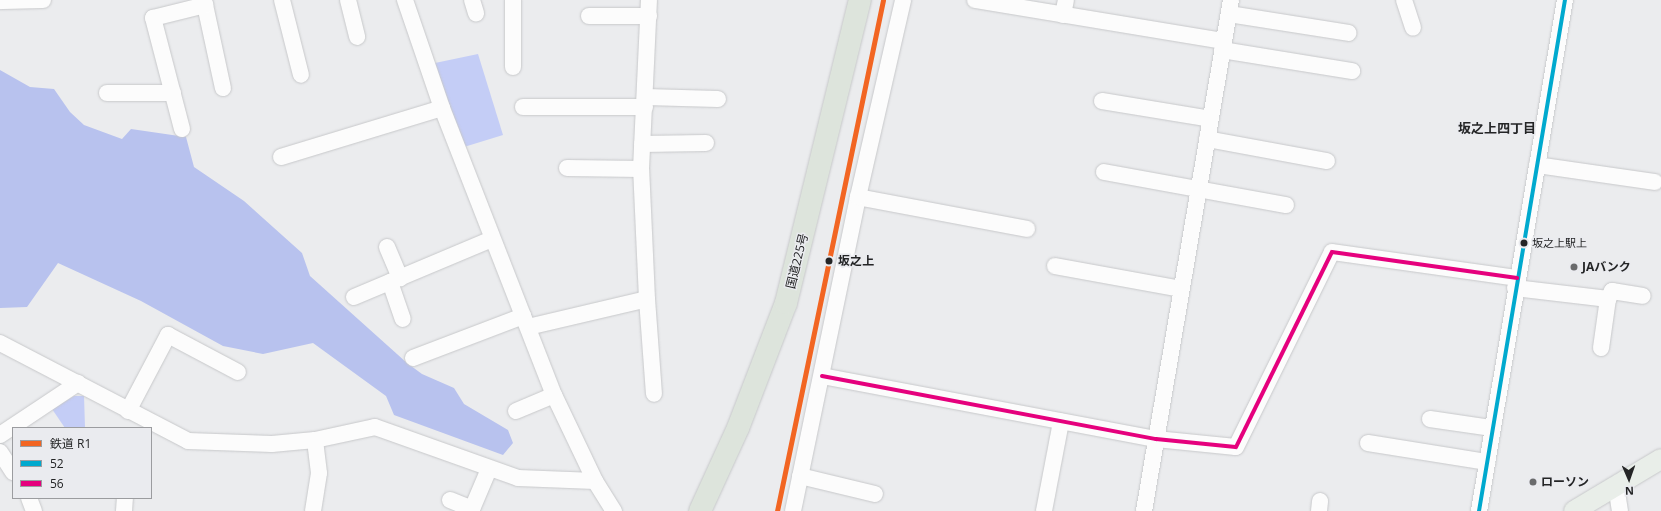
<!DOCTYPE html>
<html>
<head>
<meta charset="utf-8">
<style>
	body { margin:0 }
	#map { position:relative; width:1661px; height:511px; overflow:hidden; background:#ebecee; font-family:"Open Sans","Noto Sans JP",sans-serif }
	div>[style] { position:absolute }
	.green>* { inset:0; background:#c4cdf6 }
	.forest>* { inset:0; background:#b8c2ee }
	.roads { filter:drop-shadow(0 0 1px #c7c8ca) drop-shadow(0 0 1px #c7c8ca) }
	.minor>* { height:16px; margin:-8px; padding:0 8px; transform-origin:8px; border-radius:8px; background:#fcfcfc }
	.major>* { height:20px; margin:-10px; padding:0 10px; transform-origin:10px; border-radius:10px; background:#e9eee9 }
	.highway>* { height:22px; margin:-11px; padding:0 11px; transform-origin:11px; border-radius:11px; background:#dde4dc }
	.bus-1>* { height:4px; margin:-2px; padding:0 2px; transform-origin:2px; border-radius:2px; background:#00a9ce }
	.bus-2>* { height:4px; margin:-2px; padding:0 2px; transform-origin:2px; border-radius:2px; background:#e5007d }
	.rail-1>* { height:5px; margin:-2.5px; padding:0 2.5px; transform-origin:2.5px; border-radius:2.5px; background:#f26522 }
	.dots>* { width:11px; height:11px; translate:-50% -50%; box-sizing:border-box; border:2px solid #eaebef; border-radius:50% }
	span { translate:-50% -50%; white-space:nowrap; text-align:center; line-height:1.15; -webkit-text-stroke:3px #eaebef; paint-order:stroke }
	.bus-label { font-size:11px; color:#242526 }
	.left { translate:0 -50%; text-align:left }
	.street-label { font-size:12px; color:#242526 }
	.stop-label { font-size:12px; color:#242526; font-weight:700 }
	.poi-label { font-size:12px; color:#242526; font-weight:700 }
	.neighbourhood-label { font-size:13px; color:#242526; font-weight:700 }
	.legend { position:absolute; left:12px; top:427px; width:140px; height:72px; box-sizing:border-box; background:#eaebef; border:1px solid #9b9c9f; margin:0; padding:5px 7px; list-style:none; font-size:12px; color:#242526 }
	.legend li { display:flex; align-items:center; gap:8px; height:20px }
	.legend b { width:20px; border:1px solid #9b9c9f }
	.north { position:absolute; left:1609px; top:459px; width:40px; height:40px; -webkit-text-stroke:3px #eaebef; paint-order:stroke; rotate:178deg; font-size:11px; font-weight:700; line-height:16px; text-align:center; color:#242526 }
	.north::after { content:''; display:block; margin:auto; width:14px; height:18px; background:#242526; clip-path:polygon(50% 0,100% 100%,50% 72%,0 100%) }
</style>
</head>
<body>
<div id="map">
	<div class="green">
		<div style="clip-path:polygon(478px 54px,503px 135px,464px 147px,435px 63px)"></div>
		<div style="clip-path:polygon(74px 396px,84px 396px,85px 428px,65px 428px,52px 409px)"></div>
	</div>
	<div class="forest">
		<div style="clip-path:polygon(0 70px,30px 87px,54px 89px,70px 112px,84px 125px,122px 139px,131px 129px,186px 137px,194px 167px,244px 201px,302px 253px,310px 276px,407px 363px,422px 374px,454px 388px,464px 404px,508px 430px,513px 443px,503px 455px,394px 415px,386px 396px,313px 343px,263px 354px,223px 346px,141px 301px,58px 263px,27px 307px,0 308px)"></div>
	</div>
	<div class="roads">
		<div class="minor">
			<div style="left:282px;top:0;width:77px;rotate:75.8deg"></div>
			<div style="left:348px;top:0;width:38px;rotate:76deg"></div>
			<div style="left:405px;top:0;width:114px;rotate:71.1deg"></div>
			<div style="left:442px;top:108px;width:308px;rotate:68.7deg"></div>
			<div style="left:554px;top:395px;width:95px;rotate:64.5deg"></div>
			<div style="left:595px;top:481px;width:36px;rotate:58deg"></div>
			<div style="left:472px;top:0;width:14px;rotate:73deg"></div>
			<div style="left:513px;top:0;width:67px;rotate:90deg"></div>
			<div style="left:975px;top:0;width:252px;rotate:9.4deg"></div>
			<div style="left:1404px;top:0;width:29px;rotate:72deg"></div>
			<div style="left:0;top:1px;width:43px;rotate:-1.3deg"></div>
			<div style="left:205px;top:5px;width:85px;rotate:77.8deg"></div>
			<div style="left:1229px;top:14px;width:121px;rotate:9deg"></div>
			<div style="left:1063px;top:15px;width:15px;rotate:-79deg"></div>
			<div style="left:589px;top:16px;width:60px"></div>
			<div style="left:1222px;top:50px;width:132px;rotate:9.2deg"></div>
			<div style="left:107px;top:93px;width:66px"></div>
			<div style="left:645px;top:97px;width:73px;rotate:1.6deg"></div>
			<div style="left:1102px;top:101px;width:110px;rotate:9.4deg"></div>
			<div style="left:523px;top:107px;width:122px"></div>
			<div style="left:182px;top:129px;width:115px;rotate:-104.6deg"></div>
			<div style="left:153px;top:18px;width:54px;rotate:-14deg"></div>
			<div style="left:205px;top:5px;width:5px;rotate:-101deg"></div>
			<div style="left:1207px;top:139px;width:122px;rotate:10.4deg"></div>
			<div style="left:642px;top:144px;width:64px;rotate:-0.9deg"></div>
			<div style="left:281px;top:157px;width:168px;rotate:-16.9deg"></div>
			<div style="left:1537px;top:165px;width:119px;rotate:8.2deg"></div>
			<div style="left:567px;top:168px;width:74px;rotate:0.8deg"></div>
			<div style="left:1104px;top:172px;width:185px;rotate:10.3deg"></div>
			<div style="left:858px;top:197px;width:172px;rotate:10.7deg"></div>
			<div style="left:387px;top:247px;width:34px;rotate:67deg"></div>
			<div style="left:1055px;top:266px;width:128px;rotate:10.3deg"></div>
			<div style="left:390px;top:282px;width:39px;rotate:71deg"></div>
			<div style="left:1515px;top:288px;width:94px;rotate:6.7deg"></div>
			<div style="left:1608px;top:299px;width:9px;rotate:-63deg"></div>
			<div style="left:1612px;top:291px;width:31px;rotate:9deg"></div>
			<div style="left:354px;top:297px;width:150px;rotate:-22.8deg"></div>
			<div style="left:647px;top:299px;width:95px;rotate:85.8deg"></div>
			<div style="left:528px;top:327px;width:122px;rotate:-13.2deg"></div>
			<div style="left:647px;top:299px;width:130px;rotate:-92.6deg"></div>
			<div style="left:641px;top:169px;width:169px;rotate:-87.3deg"></div>
			<div style="left:0;top:343px;width:212px;rotate:27.5deg"></div>
			<div style="left:188px;top:441px;width:84px;rotate:2deg"></div>
			<div style="left:272px;top:444px;width:43px;rotate:-5.3deg"></div>
			<div style="left:315px;top:440px;width:61px;rotate:-12.2deg"></div>
			<div style="left:375px;top:427px;width:152px;rotate:19.6deg"></div>
			<div style="left:518px;top:478px;width:77px;rotate:2.2deg"></div>
			<div style="left:1601px;top:348px;width:49px;rotate:-81.9deg"></div>
			<div style="left:413px;top:358px;width:118px;rotate:-20.9deg"></div>
			<div style="left:822px;top:376px;width:340px;rotate:10.7deg"></div>
			<div style="left:1156px;top:439px;width:80px;rotate:5.7deg"></div>
			<div style="left:1236px;top:447px;width:217px;rotate:-63.8deg"></div>
			<div style="left:1332px;top:252px;width:187px;rotate:8deg"></div>
			<div style="left:128px;top:411px;width:86px;rotate:-62.2deg"></div>
			<div style="left:168px;top:335px;width:79px;rotate:27.9deg"></div>
			<div style="left:516px;top:411px;width:41px;rotate:-22.8deg"></div>
			<div style="left:1430px;top:419px;width:63px;rotate:8.3deg"></div>
			<div style="left:0;top:435px;width:94px;rotate:-33.7deg"></div>
			<div style="left:1368px;top:443px;width:121px;rotate:9.1deg"></div>
			<div style="left:0;top:452px;width:24px;rotate:57deg"></div>
			<div style="left:800px;top:476px;width:77px;rotate:13.5deg"></div>
			<div style="left:1616px;top:486px;width:25px;rotate:81deg"></div>
			<div style="left:29px;top:498px;width:14px;rotate:69deg"></div>
			<div style="left:450px;top:500px;width:24px;rotate:22deg"></div>
			<div style="left:472px;top:509px;width:43px;rotate:-67deg"></div>
			<div style="left:124px;top:511px;width:13px;rotate:-86deg"></div>
			<div style="left:313px;top:511px;width:38px;rotate:-81deg"></div>
			<div style="left:319px;top:473px;width:33px;rotate:-97deg"></div>
			<div style="left:793px;top:511px;width:321px;rotate:-78.3deg"></div>
			<div style="left:858px;top:197px;width:202px;rotate:-77.1deg"></div>
			<div style="left:1044px;top:511px;width:91px;rotate:-79.2deg"></div>
			<div style="left:1144px;top:511px;width:518px;rotate:-80.34deg"></div>
			<div style="left:1319px;top:511px;width:10px;rotate:-84deg"></div>
			<div style="left:1479px;top:511px;width:518px;rotate:-80.45deg"></div>
		</div>
		<div class="major">
			<div style="left:1574px;top:511px;width:101px;rotate:-30.9deg"></div>
		</div>
		<div class="highway">
			<div style="left:700px;top:511px;width:91px;rotate:-65.4deg"></div>
			<div style="left:738px;top:428px;width:134px;rotate:-69deg"></div>
			<div style="left:786px;top:303px;width:312px;rotate:-76.3deg"></div>
		</div>
	</div>
	<div class="bus-1">
		<div style="left:1479px;top:511px;width:518px;rotate:-80.45deg"></div>
	</div>
	<div class="bus-2">
		<div style="left:822px;top:376px;width:340px;rotate:10.7deg"></div>
		<div style="left:1156px;top:439px;width:80px;rotate:5.7deg"></div>
		<div style="left:1236px;top:447px;width:217px;rotate:-63.8deg"></div>
		<div style="left:1332px;top:252px;width:187px;rotate:8deg"></div>
	</div>
	<div class="rail-1">
		<div style="left:777px;top:511px;width:522px;rotate:-78.28deg"></div>
	</div>
	<div class="dots">
		<div style="left:1524px;top:243px;background:#242526"></div>
		<div style="left:829px;top:261px;background:#242526"></div>
		<div style="left:1574px;top:267px;background:#6a6b6c"></div>
		<div style="left:1533px;top:482px;background:#6a6b6c"></div>
	</div>
	<div class="bus-label">
		<span class="left" style="left:1532px;top:243px">坂之上駅上</span>
	</div>
	<div class="street-label">
		<span style="left:797px;top:261px;rotate:-76deg">国道225号</span>
	</div>
	<div class="stop-label">
		<span class="left" style="left:838px;top:261px">坂之上</span>
	</div>
	<div class="poi-label">
		<span class="left" style="left:1582px;top:267px">JAバンク</span>
		<span class="left" style="left:1541px;top:482px">ローソン</span>
	</div>
	<div class="neighbourhood-label">
		<span style="left:1497px;top:128px">坂之上四丁目</span>
	</div>
	<ul class="legend">
	<li><b style="height:5px;background:#f26522"></b>鉄道 R1</li>
	<li><b style="height:5px;background:#00a9ce"></b>52</li>
	<li><b style="height:5px;background:#e5007d"></b>56</li>
	</ul>
	<div class="north">N</div>
</div>
</body>
</html>
